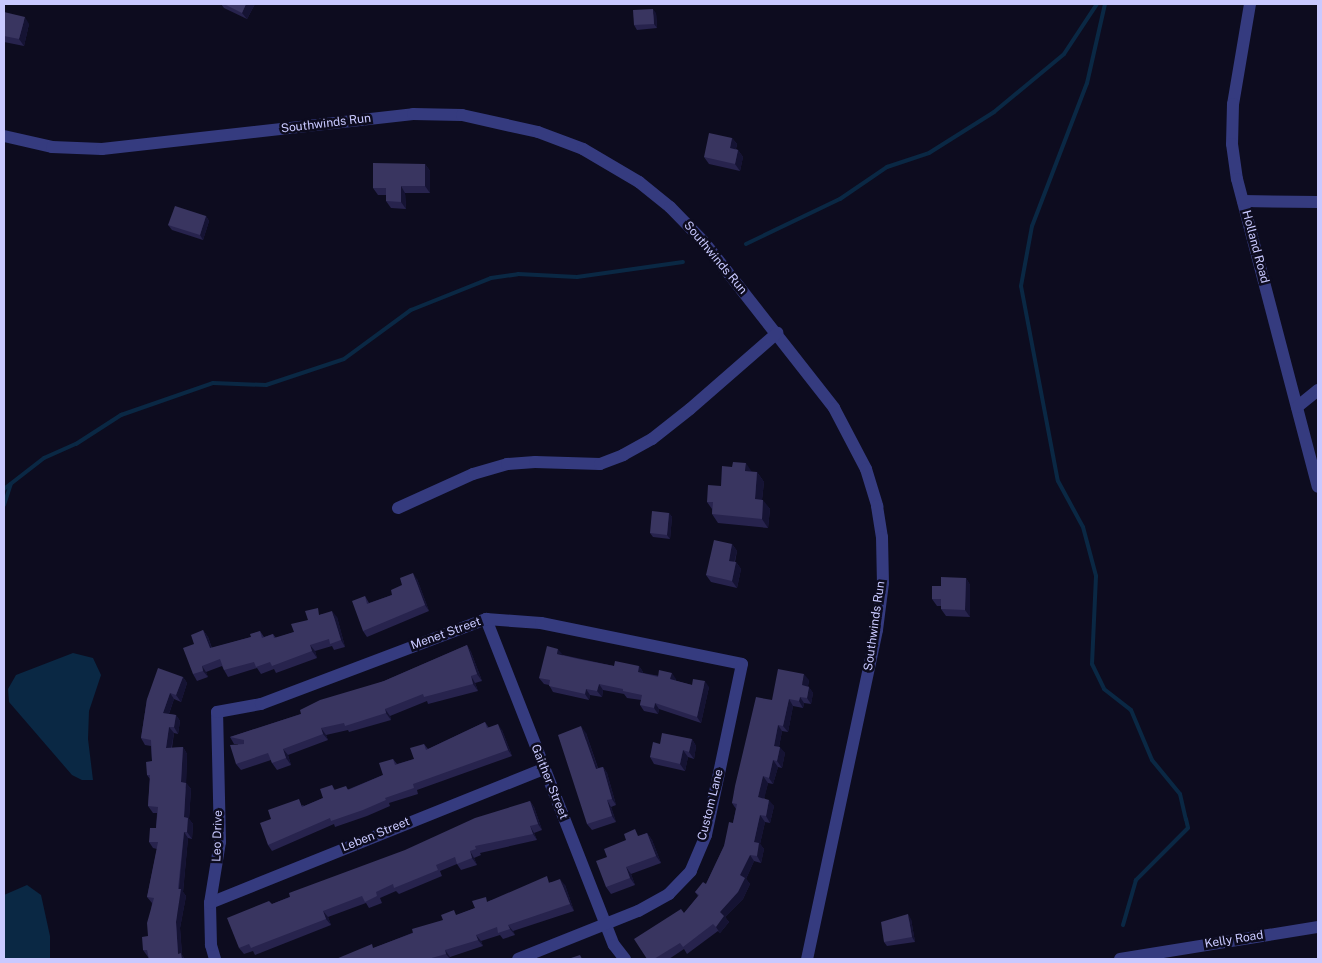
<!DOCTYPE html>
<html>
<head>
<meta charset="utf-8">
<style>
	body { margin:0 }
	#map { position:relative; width:1322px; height:963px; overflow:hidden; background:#0d0c1f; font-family:"Public Sans",sans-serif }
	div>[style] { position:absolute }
	.water>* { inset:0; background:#0a2844 }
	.stream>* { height:4px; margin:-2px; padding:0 2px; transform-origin:2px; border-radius:2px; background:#0a2844 }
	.minor>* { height:12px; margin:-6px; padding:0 6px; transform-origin:6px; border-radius:6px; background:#353b7f }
	.wall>* { inset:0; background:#27234d }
	.shaded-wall>* { inset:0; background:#151333 }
	.building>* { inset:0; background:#393560 }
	span { translate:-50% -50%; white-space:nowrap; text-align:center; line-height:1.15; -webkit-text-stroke:5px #0d0c1f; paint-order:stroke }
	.street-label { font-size:12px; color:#c9c9ff }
	.frame { position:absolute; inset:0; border:5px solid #c9c9ff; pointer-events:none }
</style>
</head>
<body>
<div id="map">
	<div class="water">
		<div style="clip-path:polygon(73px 653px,93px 658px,101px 675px,89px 711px,88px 739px,93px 780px,82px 780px,72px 775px,9px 702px,8px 689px,16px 675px)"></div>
		<div style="clip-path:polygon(27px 885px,41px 895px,50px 936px,50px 959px,4px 959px,4px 895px)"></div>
	</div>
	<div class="stream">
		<div style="left:1105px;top:4px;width:81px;rotate:102.8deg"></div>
		<div style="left:1087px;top:83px;width:153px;rotate:111deg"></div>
		<div style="left:1032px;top:226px;width:61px;rotate:100.4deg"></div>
		<div style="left:1021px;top:286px;width:198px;rotate:79.3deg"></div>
		<div style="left:1058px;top:481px;width:52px;rotate:61.5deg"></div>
		<div style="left:1083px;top:527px;width:51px;rotate:75.1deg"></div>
		<div style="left:1096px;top:576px;width:88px;rotate:92.6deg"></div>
		<div style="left:1092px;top:664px;width:28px;rotate:64deg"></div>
		<div style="left:1104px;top:689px;width:34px;rotate:38deg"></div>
		<div style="left:1131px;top:710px;width:54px;rotate:67.2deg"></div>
		<div style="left:1152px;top:760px;width:44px;rotate:50.5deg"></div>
		<div style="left:1180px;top:794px;width:26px;rotate:77deg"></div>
		<div style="left:1186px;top:819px;width:9px;rotate:77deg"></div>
		<div style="left:1188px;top:828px;width:74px;rotate:135deg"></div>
		<div style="left:1136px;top:880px;width:47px;rotate:106.1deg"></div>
		<div style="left:746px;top:244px;width:104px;rotate:-25.6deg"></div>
		<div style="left:840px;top:199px;width:57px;rotate:-34.2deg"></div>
		<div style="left:887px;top:167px;width:44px;rotate:-18.4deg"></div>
		<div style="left:929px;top:153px;width:77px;rotate:-32.2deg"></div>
		<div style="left:994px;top:112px;width:91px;rotate:-39.6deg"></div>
		<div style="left:1064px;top:54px;width:60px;rotate:-56.6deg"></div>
		<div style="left:4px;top:489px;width:51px;rotate:-37.8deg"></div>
		<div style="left:44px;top:458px;width:35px;rotate:-24deg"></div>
		<div style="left:76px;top:444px;width:54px;rotate:-32.8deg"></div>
		<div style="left:121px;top:415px;width:97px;rotate:-19.2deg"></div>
		<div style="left:213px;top:383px;width:53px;rotate:2.2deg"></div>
		<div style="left:266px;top:385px;width:82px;rotate:-18.4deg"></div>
		<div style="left:344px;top:359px;width:83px;rotate:-36.2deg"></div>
		<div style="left:411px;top:310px;width:86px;rotate:-21.8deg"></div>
		<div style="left:491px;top:278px;width:27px;rotate:-8deg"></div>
		<div style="left:518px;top:274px;width:59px;rotate:2.9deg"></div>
		<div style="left:577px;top:277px;width:107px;rotate:-8.1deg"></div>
		<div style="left:4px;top:505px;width:22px;rotate:-72deg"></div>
	</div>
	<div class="minor">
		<div style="left:1250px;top:4px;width:101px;rotate:99.6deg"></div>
		<div style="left:1233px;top:104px;width:40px;rotate:91.4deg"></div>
		<div style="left:1232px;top:144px;width:35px;rotate:82deg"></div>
		<div style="left:1237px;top:179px;width:318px;rotate:75.3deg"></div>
		<div style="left:4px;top:136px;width:49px;rotate:12.9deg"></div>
		<div style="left:52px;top:147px;width:50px;rotate:2.3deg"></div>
		<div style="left:102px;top:149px;width:313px;rotate:-6.4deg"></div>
		<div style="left:413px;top:114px;width:49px;rotate:1.2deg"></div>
		<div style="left:462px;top:115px;width:78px;rotate:12.6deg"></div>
		<div style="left:538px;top:132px;width:48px;rotate:20.7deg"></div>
		<div style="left:583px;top:149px;width:65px;rotate:30.5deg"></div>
		<div style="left:639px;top:182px;width:40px;rotate:39deg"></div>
		<div style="left:670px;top:207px;width:49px;rotate:45.8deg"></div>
		<div style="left:704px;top:242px;width:211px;rotate:51.9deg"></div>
		<div style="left:834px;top:408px;width:69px;rotate:62.3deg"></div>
		<div style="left:866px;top:469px;width:39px;rotate:73deg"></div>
		<div style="left:877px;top:506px;width:31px;rotate:81deg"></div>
		<div style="left:882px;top:537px;width:46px;rotate:88.8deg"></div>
		<div style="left:883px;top:583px;width:47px;rotate:97.3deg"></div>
		<div style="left:877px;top:630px;width:336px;rotate:102deg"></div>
		<div style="left:1243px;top:201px;width:75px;rotate:0.8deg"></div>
		<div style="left:1297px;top:407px;width:27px;rotate:-39deg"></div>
		<div style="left:398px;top:508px;width:82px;rotate:-24.4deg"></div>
		<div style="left:473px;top:474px;width:35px;rotate:-16deg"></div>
		<div style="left:507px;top:464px;width:28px;rotate:-4deg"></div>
		<div style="left:535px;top:462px;width:65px;rotate:1.8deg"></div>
		<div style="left:600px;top:464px;width:25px;rotate:-21deg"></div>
		<div style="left:623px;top:455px;width:33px;rotate:-29deg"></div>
		<div style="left:652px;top:439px;width:48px;rotate:-38.3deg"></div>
		<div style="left:690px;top:409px;width:116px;rotate:-41.1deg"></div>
		<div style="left:486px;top:619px;width:350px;rotate:68.6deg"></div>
		<div style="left:614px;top:945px;width:18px;rotate:52deg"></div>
		<div style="left:210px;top:903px;width:359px;rotate:-21.9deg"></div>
		<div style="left:215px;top:959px;width:15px;rotate:-106deg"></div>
		<div style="left:211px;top:945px;width:42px;rotate:-91.4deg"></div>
		<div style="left:210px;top:903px;width:62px;rotate:-80.7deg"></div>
		<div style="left:220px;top:842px;width:130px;rotate:-91.3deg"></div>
		<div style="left:217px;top:712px;width:45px;rotate:-10.3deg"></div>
		<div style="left:261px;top:704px;width:241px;rotate:-20.7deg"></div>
		<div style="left:486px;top:619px;width:55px;rotate:4.2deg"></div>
		<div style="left:541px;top:623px;width:205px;rotate:11.5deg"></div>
		<div style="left:742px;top:664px;width:175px;rotate:101.9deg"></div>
		<div style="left:706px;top:835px;width:39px;rotate:113deg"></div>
		<div style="left:691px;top:871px;width:32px;rotate:134deg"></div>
		<div style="left:669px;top:894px;width:35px;rotate:151deg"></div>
		<div style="left:638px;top:911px;width:129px;rotate:158.2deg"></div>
		<div style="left:1120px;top:959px;width:201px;rotate:-9.2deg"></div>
	</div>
	<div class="wall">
		<div style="clip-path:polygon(221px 4px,255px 4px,247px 19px,224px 8px)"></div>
		<div style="clip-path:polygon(4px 12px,29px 24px,24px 46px,4px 42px)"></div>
		<div style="clip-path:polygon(656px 13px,657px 28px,637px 30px,634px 25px)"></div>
		<div style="clip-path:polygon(732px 138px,737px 144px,736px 149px,738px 150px,743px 157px,740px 171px,709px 164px,704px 157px)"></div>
		<div style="clip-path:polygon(425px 164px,430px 171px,430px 193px,405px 193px,406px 209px,391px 208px,386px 201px,386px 195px,378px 195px,373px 188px)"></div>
		<div style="clip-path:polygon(206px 216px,209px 221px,203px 240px,172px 230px,168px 225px)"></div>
		<div style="clip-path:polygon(752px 472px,757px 472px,764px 482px,762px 500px,770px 509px,768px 528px,718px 523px,712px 514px,712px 509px,707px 502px)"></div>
		<div style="clip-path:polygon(669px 513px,672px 517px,670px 539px,653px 537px,650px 533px)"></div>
		<div style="clip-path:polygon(732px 544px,737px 551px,735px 562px,736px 562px,741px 569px,737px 588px,711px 582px,706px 575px)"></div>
		<div style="clip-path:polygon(966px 578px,970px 585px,970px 617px,946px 616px,941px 609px,941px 606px,937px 606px,932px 599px,941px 586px)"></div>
		<div style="clip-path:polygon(417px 579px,429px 611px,367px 637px,363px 631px,365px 596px,369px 603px,392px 595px)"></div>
		<div style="clip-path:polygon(322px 614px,337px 617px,345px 647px,334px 650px,332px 646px,315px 651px,317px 658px,276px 673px,274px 669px,261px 674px,257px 668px,228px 677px,224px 670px,222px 666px,206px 672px,208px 677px,197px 681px,193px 674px,194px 644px,203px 630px,208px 637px,212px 648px,251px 637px,260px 631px,264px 637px,273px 634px,276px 638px,294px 632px,308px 620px)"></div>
		<div style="clip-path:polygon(467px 645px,471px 652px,482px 681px,475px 683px,478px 691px,428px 704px,427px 701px,390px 716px,391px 720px,349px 732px,348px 730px,326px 735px,328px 740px,288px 755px,291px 765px,277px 770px,272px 763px,271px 760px,241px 770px,236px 764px,238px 744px,234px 744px,230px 737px,301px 714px,384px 681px)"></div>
		<div style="clip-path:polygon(563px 655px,614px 666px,639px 666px,643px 672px,643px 673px,676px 679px,676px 681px,692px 685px,709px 687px,701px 723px,659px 709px,658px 714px,644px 711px,640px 705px,641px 700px,627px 698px,624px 694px,603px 690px,602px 697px,590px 695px,589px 700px,553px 692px,549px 685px,544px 684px,539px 678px)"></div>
		<div style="clip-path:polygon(183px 677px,187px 683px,181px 702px,174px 699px,169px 714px,176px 715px,180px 721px,178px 734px,174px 733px,172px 748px,183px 747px,187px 754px,186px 783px,191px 789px,189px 819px,193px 824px,192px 839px,188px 838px,183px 892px,186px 896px,180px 928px,182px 955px,185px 959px,149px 959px,148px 957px,143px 950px,148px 936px,152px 903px,147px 897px,157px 849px,153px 848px,149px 842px,156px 828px,157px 813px,153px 813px,148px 806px,150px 779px,147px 775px,152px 761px,151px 746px,145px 745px,141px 738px,147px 699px)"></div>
		<div style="clip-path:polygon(809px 680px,808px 686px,813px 693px,811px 704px,804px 703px,803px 708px,793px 706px,788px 732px,782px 731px,779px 747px,785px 753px,782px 768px,778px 767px,773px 784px,768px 783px,764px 798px,774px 806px,770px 823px,765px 822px,760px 844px,764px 849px,761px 863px,754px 861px,746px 879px,750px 884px,743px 899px,725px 917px,729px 922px,720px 933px,718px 931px,687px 954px,684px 949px,669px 959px,647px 959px,698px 896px,695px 892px,706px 884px,724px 846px,733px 823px,736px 809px,732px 803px,772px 700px)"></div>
		<div style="clip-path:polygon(485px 722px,489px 728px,502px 730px,512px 756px,417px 790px,418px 794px,389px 803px,390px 806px,367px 816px,335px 827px,334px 824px,272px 851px,268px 845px,271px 819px,303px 805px,304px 806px,323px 798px,332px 785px,335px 790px,349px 789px,383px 775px,393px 759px,397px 764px,414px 759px,424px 744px,428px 749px)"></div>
		<div style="clip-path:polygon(586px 733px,598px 768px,603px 767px,607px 773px,616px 805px,611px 807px,616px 822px,592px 830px,587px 824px)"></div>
		<div style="clip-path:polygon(692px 739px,696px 746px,694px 759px,688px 757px,685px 771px,654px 764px,650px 757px,660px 744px)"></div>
		<div style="clip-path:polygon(530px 801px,534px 807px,542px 830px,534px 833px,537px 840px,480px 853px,481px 855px,474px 858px,477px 865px,461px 870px,457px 864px,440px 871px,442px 876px,399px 894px,396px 891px,380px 898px,382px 903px,369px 908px,366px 903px,328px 917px,331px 925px,255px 955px,253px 951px,244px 954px,239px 948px,272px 904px)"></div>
		<div style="clip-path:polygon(647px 833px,652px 840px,661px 863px,631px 874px,635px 885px,611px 894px,606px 887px,607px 857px,640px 836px)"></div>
		<div style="clip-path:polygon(551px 882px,565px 885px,574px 911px,513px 931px,515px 935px,503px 939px,500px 935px,481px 941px,483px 946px,450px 957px,450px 959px,336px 959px,374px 948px,475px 908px,489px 901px)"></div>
		<div style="clip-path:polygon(911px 919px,915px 942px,887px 946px,884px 942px)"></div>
	</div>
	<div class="shaded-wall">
		<div style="clip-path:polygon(246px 4px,255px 4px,247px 19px,242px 13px)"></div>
		<div style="clip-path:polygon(653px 9px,656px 13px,657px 28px,654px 24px)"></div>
		<div style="clip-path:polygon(25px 17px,29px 24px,24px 46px,19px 39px)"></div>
		<div style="clip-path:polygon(732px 138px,737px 144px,734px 155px,730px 148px)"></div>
		<div style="clip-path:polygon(738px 150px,743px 157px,740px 171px,735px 164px)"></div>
		<div style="clip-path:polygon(425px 164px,430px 171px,430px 193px,425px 186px)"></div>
		<div style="clip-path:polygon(401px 186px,405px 193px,406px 209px,401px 202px)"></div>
		<div style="clip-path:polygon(206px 216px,209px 221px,203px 240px,200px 235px)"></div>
		<div style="clip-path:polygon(746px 463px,752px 472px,745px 471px)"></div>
		<div style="clip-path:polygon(757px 472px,764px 482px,761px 508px,755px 499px)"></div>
		<div style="clip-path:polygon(763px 500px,770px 509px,768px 528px,762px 519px)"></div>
		<div style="clip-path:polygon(669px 513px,672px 517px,670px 539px,667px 535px)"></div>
		<div style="clip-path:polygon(732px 544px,737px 551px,733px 567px,729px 561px)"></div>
		<div style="clip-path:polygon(736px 562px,741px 569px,737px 588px,732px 581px)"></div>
		<div style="clip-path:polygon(413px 573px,417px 579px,429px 611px,425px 605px)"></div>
		<div style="clip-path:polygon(966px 578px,970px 585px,970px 617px,965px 610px)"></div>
		<div style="clip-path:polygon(332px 611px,337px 617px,345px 647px,341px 640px)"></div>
		<div style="clip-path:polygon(203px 630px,208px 637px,214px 655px,210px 648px)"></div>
		<div style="clip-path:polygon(310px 645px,315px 651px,317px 658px,312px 651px)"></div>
		<div style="clip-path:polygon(467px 645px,471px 652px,482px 681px,477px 674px)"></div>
		<div style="clip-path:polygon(558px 649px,563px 655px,557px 654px)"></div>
		<div style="clip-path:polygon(202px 666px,206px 672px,208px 677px,203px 671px)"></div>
		<div style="clip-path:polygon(639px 666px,643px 672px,642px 678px,638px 672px)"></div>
		<div style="clip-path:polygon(672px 673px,676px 679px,675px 685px,670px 679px)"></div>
		<div style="clip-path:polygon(804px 674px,809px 680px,807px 692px,802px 685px)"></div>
		<div style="clip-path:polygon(471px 676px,475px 683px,478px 691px,473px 684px)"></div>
		<div style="clip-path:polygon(183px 677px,187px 683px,181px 702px,176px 695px)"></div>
		<div style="clip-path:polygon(705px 681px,709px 687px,701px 723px,697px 717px)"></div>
		<div style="clip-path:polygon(599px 684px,603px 690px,602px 697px,597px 691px)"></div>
		<div style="clip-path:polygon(809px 687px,813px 693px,811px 704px,807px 698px)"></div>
		<div style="clip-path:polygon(586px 689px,590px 695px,589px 700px,585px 694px)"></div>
		<div style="clip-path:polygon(170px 693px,174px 699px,167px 719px,163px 713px)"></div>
		<div style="clip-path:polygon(800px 697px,804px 703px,803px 708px,799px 701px)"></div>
		<div style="clip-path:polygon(789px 699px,793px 706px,788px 732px,783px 726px)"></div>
		<div style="clip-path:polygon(655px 703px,659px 709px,658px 714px,654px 708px)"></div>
		<div style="clip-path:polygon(385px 709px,390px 716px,391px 720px,386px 713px)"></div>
		<div style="clip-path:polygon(176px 715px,180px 721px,178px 734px,174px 727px)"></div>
		<div style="clip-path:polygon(498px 724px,502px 730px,512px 756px,508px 750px)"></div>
		<div style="clip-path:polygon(778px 725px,782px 731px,778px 752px,774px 746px)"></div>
		<div style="clip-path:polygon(581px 726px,586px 733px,600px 775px,596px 769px)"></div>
		<div style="clip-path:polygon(169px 727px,174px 733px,170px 754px,166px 748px)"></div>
		<div style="clip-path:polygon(321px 728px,326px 735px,328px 740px,323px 734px)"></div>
		<div style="clip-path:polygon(692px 739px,696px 746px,694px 759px,689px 752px)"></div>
		<div style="clip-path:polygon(183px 747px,187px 754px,186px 789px,181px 782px)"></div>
		<div style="clip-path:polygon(780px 747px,785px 753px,782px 768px,777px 761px)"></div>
		<div style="clip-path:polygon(283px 749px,288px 755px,291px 765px,286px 758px)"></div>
		<div style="clip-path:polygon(683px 750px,688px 757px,685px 771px,680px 764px)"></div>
		<div style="clip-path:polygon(773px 760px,778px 767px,773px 784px,769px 778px)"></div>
		<div style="clip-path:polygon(603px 767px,607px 773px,616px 805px,612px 799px)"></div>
		<div style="clip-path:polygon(763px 776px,768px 783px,763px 804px,758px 797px)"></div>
		<div style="clip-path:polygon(186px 783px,191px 789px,189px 819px,193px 824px,192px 839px,187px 832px,184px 817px)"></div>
		<div style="clip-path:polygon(607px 800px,611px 807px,616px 822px,612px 816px)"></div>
		<div style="clip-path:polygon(769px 800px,774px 806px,770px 823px,766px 816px)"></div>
		<div style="clip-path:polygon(530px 801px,534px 807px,542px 830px,538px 824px)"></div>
		<div style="clip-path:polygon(760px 815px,765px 822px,760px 844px,764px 849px,761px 863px,757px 856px,754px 842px)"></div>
		<div style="clip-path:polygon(530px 826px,534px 833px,537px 840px,533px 834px)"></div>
		<div style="clip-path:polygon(184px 832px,188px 838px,183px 892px,186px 896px,180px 928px,182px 955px,185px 959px,182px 959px,178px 954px,176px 922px)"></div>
		<div style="clip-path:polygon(647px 833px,652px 840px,661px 863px,656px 856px)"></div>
		<div style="clip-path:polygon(470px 851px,474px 858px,477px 865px,472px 858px)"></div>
		<div style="clip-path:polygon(750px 855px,754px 861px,746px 879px,750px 884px,743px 899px,725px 917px,729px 922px,720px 933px,716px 927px,720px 912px,740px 875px)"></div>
		<div style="clip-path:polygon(626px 867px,631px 874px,635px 885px,630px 878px)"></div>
		<div style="clip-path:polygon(560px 879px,565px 885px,574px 911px,570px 904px)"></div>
		<div style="clip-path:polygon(323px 911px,328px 917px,331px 925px,326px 919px)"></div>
		<div style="clip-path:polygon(908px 914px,911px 919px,915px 942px,912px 937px)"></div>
		<div style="clip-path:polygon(508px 925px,513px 931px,515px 935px,510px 929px)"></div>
		<div style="clip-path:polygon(476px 935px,481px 941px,483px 946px,478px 940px)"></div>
		<div style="clip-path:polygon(445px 950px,450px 957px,450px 959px,446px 954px)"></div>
	</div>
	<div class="building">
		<div style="clip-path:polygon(224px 4px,246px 4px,242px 13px)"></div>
		<div style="clip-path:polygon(653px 9px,654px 24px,634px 25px,633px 10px)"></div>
		<div style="clip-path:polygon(4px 12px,25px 17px,19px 39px,4px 36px)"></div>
		<div style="clip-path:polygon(709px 133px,732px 138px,730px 148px,738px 150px,735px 164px,704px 157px)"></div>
		<div style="clip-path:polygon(373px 163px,425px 164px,425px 186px,401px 186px,401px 202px,386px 201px,386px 188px,373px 188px)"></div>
		<div style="clip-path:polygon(175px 206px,206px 216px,200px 235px,168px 225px)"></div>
		<div style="clip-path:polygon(733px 462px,746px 463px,745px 471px,757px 472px,755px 499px,763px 500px,762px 519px,712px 514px,713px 502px,707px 502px,708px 485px,721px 486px,722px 466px,732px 467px)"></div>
		<div style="clip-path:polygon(652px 511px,669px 513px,667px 535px,650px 533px)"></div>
		<div style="clip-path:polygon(714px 540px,732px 544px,729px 561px,736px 562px,732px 581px,706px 575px)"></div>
		<div style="clip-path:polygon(413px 573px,425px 605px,363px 631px,352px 601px,365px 596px,367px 604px,392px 595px,391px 590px,402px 585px,400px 578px)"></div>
		<div style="clip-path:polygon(941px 577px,966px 578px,965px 610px,941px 609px,941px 599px,932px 599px,932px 586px,941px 586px)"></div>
		<div style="clip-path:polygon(318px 608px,319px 615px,332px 611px,341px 640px,330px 644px,329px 639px,310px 645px,312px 651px,272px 666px,270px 662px,256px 667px,254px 662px,224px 670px,220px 659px,202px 666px,203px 671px,193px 674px,183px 648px,194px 644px,191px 635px,203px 630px,210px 648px,251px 637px,250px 634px,260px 631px,262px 638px,273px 634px,274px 638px,294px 632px,291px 624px,308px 620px,305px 611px)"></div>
		<div style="clip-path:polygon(467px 645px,477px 674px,471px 676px,473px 684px,424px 697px,423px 694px,385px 709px,386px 713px,345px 726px,344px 723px,321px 728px,323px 734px,283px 749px,286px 758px,272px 763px,268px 753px,236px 764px,230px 745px,244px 744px,244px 740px,230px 737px,301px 714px,300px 710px,320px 700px,384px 681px)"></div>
		<div style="clip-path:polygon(547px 646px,558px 649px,557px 654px,578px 659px,614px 666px,615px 661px,639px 666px,638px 672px,658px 677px,659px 670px,672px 673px,670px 679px,692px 685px,693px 679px,705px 681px,697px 717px,655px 703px,654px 708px,640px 705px,642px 695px,623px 691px,623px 689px,599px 684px,597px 691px,586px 689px,585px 694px,549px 686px,550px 680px,539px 678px)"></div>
		<div style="clip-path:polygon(158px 668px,183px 677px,176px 695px,170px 693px,163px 713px,176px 715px,174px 727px,169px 727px,166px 748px,183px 747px,181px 782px,186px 783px,184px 817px,188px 818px,187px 832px,184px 832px,178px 889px,181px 889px,176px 922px,178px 954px,181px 953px,182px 959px,149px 959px,147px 950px,143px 950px,142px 937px,148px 936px,147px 923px,154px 898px,147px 897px,158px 842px,149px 842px,150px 828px,156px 828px,158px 807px,148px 806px,150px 775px,147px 775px,146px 762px,152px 761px,151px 740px,141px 738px,147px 699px)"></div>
		<div style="clip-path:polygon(778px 669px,804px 674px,802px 685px,809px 687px,807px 698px,800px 697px,799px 701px,789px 699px,783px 726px,778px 725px,774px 746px,780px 747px,777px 761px,773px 760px,769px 778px,763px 776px,758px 797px,769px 800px,766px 816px,760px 815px,754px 842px,759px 843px,757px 856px,750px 855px,740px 875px,745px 878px,738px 892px,720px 912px,724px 916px,716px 927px,713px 924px,683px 947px,680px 943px,654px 959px,647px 959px,634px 939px,681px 909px,684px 913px,699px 895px,695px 892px,703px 882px,706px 884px,724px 846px,729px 822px,733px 823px,737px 804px,732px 803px,735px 786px,756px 697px,772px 700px)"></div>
		<div style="clip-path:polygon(485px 722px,487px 728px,498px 724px,508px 750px,413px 784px,414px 788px,385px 798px,386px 800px,363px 810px,331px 821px,330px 818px,268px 845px,260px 823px,271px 819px,268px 810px,299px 799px,302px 807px,323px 798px,320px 789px,332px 785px,334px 790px,346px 786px,348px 790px,383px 775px,379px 763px,393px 759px,395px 765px,414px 759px,410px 748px,424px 744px,426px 750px)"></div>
		<div style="clip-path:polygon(581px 726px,596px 769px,603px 767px,612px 799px,607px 800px,612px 816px,587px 824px,558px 735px)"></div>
		<div style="clip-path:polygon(662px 733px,692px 739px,689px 752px,683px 750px,680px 764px,650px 757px,653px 742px,660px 744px)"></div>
		<div style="clip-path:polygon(530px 801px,538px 824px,530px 826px,533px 834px,475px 846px,476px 849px,470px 851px,472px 858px,457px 864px,455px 857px,436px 865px,438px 870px,394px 888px,393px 884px,376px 892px,377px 896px,365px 902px,362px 896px,323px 911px,326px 919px,251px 948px,249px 944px,239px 948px,227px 918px,269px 901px,272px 904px,290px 897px,289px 893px,405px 850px,475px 818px)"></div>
		<div style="clip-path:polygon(635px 829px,638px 836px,647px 833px,656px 856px,626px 867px,630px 878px,606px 887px,596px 861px,607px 857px,604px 849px,626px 840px,624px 834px)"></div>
		<div style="clip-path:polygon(547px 876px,549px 883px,560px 879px,570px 904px,508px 925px,510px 929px,498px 933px,497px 927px,476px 935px,478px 940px,445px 950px,446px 954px,428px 959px,336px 959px,372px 944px,373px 948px,413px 933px,412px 929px,443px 920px,441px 915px,454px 910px,456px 915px,475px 908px,472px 901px,486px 897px,487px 902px)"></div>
		<div style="clip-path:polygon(908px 914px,912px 937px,884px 942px,881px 922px)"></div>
		<div style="clip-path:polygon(580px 955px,582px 959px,568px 959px)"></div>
	</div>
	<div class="street-label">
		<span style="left:326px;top:124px;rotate:-7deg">Southwinds Run</span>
		<span style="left:1255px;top:247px;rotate:75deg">Holland Road</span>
		<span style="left:715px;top:258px;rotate:50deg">Southwinds Run</span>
		<span style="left:875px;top:626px;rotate:-82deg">Southwinds Run</span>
		<span style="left:446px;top:634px;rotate:-20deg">Menet Street</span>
		<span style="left:549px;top:782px;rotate:68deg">Gaither Street</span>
		<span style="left:711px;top:805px;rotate:-76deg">Custom Lane</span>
		<span style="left:376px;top:835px;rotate:-22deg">Leben Street</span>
		<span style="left:218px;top:836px;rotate:-88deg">Leo Drive</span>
		<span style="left:1234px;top:940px;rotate:-9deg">Kelly Road</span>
	</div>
	<div class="frame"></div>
</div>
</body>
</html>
